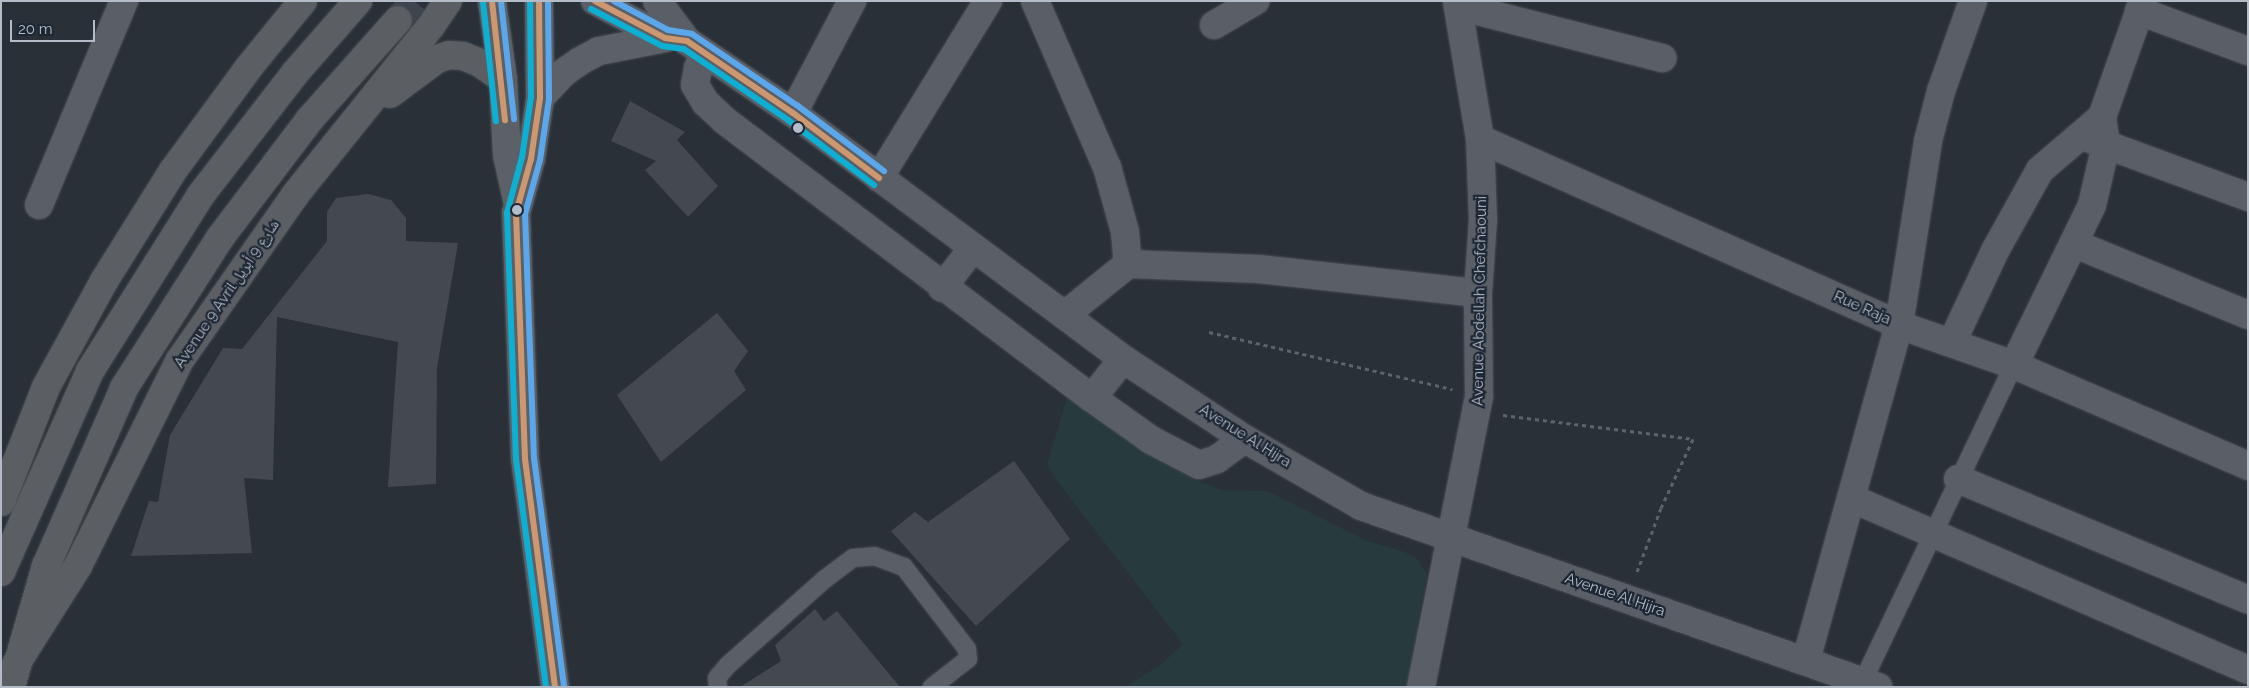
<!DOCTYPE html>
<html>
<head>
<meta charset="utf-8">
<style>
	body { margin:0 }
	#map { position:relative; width:2249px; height:688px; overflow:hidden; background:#2a3038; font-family:Raleway,"Noto Naskh Arabic",sans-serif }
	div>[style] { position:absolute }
	.green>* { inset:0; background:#273a3e }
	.building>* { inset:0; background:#444950 }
	.trunk-tunnel>* { height:28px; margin-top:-14px; transform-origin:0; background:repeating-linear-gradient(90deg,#3f454e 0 28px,transparent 0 42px) }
	.path>* { height:3px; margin-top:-1.5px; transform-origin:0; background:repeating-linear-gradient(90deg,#5d636a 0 4px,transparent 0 8px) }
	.roads { filter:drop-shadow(0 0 1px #484c53) drop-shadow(0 0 1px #484c53) }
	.service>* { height:18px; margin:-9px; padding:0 9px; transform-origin:9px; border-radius:9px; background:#5a5e66 }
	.minor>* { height:28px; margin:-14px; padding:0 14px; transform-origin:14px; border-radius:14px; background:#5a5e66 }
	.tertiary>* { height:28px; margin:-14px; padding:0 14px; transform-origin:14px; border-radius:14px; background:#5a5e66 }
	.primary>* { height:28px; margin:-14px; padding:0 14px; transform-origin:14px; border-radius:14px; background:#5c6168 }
	.trunk>* { height:28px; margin:-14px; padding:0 14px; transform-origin:14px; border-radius:14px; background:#5b5f64 }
	.bus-1>* { height:6px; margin:-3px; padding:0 3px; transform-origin:3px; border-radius:3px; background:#cd976f }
	.bus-2>* { height:6px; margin:-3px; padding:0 3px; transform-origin:3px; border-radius:3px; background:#0dafd3 }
	.bus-3>* { height:6px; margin:-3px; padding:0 3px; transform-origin:3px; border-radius:3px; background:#5aa8eb }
	.dots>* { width:14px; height:14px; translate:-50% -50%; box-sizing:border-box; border:2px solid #1d2633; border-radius:50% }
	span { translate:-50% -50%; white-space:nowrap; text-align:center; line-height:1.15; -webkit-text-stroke:4.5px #1d2633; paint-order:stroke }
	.street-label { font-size:15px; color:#b4bcc9 }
	.frame { position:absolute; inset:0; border:2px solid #b4bcc9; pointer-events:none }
	.scale { position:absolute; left:10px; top:20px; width:85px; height:22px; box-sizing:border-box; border:2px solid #b4bcc9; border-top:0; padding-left:6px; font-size:15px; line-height:18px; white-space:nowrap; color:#b4bcc9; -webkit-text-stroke:4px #1d2633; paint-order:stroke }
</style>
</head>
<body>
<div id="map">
	<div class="green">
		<div style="clip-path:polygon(1071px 385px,1195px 479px,1221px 490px,1267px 491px,1365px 540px,1405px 552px,1419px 561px,1427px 575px,1407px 687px,1126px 687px,1164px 662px,1183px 644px,1058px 482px,1047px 464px)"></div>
	</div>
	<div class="building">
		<div style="clip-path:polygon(630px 101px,685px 132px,677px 140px,718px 186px,688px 217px,645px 170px,656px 161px,611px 141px)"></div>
		<div style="clip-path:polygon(368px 194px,391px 200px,406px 218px,406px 241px,458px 243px,437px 368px,436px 484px,388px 487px,398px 342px,277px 317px,273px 480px,244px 478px,252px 553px,131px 556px,149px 501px,158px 502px,170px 435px,223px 348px,242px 349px,327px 241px,327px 212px,336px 198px)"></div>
		<div style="clip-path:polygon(717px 313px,748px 351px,734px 371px,746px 390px,661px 462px,617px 395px)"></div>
		<div style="clip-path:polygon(1014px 461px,1070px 539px,976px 626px,891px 531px,915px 512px,928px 522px)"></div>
		<div style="clip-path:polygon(815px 609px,824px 621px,837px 611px,900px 687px,740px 687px,781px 661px,775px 645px)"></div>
	</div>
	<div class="trunk-tunnel">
		<div style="left:398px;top:20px;width:25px;rotate:-50deg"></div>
	</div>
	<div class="path">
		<div style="left:1209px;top:332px;width:250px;rotate:13.2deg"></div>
		<div style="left:1503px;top:415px;width:192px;rotate:7.2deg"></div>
		<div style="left:1693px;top:439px;width:76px;rotate:114.9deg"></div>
		<div style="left:1661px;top:508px;width:68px;rotate:110.6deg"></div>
	</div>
	<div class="roads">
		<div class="service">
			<div style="left:1863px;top:681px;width:350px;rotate:-64.5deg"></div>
			<div style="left:718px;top:687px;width:9px;rotate:-96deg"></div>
			<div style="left:717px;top:678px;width:17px;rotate:-50deg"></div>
			<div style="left:728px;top:665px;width:130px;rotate:-41.6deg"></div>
			<div style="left:825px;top:579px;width:35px;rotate:-37deg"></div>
			<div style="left:853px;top:558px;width:21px;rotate:-5deg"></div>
			<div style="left:874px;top:556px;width:32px;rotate:20deg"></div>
			<div style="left:904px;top:567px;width:103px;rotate:52.5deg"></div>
			<div style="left:967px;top:649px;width:10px;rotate:84deg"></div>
			<div style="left:968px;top:659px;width:46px;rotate:142.1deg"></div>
		</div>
		<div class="minor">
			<div style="left:1035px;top:1px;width:181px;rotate:66.6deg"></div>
			<div style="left:1107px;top:167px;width:67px;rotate:74.5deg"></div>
			<div style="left:1125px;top:232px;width:32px;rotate:85deg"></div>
			<div style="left:1128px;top:264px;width:81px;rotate:141deg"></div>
			<div style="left:1458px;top:6px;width:211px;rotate:14.3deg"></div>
			<div style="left:2139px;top:11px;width:116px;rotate:20.2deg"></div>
			<div style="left:1214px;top:25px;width:48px;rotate:-30.3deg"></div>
			<div style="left:706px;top:54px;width:16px;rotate:120deg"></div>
			<div style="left:698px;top:68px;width:17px;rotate:100deg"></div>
			<div style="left:695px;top:85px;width:21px;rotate:59deg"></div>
			<div style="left:706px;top:103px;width:25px;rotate:43deg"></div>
			<div style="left:724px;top:120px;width:461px;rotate:37.1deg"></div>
			<div style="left:1092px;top:398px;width:72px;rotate:35.4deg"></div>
			<div style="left:1151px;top:440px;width:54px;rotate:27.5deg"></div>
			<div style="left:1199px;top:465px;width:19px;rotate:-18deg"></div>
			<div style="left:1217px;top:459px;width:34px;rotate:-36deg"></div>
			<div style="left:793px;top:113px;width:127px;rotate:-62.2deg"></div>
			<div style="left:2088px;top:138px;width:171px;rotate:20.2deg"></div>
			<div style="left:1480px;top:139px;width:458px;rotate:23.9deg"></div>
			<div style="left:1899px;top:325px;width:122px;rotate:19.2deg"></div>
			<div style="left:2014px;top:365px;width:255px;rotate:23.3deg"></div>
			<div style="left:879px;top:178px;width:208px;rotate:-58.4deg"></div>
			<div style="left:39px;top:205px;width:221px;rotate:-67.4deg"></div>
			<div style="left:2075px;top:244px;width:187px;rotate:22.3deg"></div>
			<div style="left:1128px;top:264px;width:131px;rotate:2.2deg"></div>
			<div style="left:1259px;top:269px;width:220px;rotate:6.3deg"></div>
			<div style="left:942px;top:288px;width:51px;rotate:-52.2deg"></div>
			<div style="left:1952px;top:342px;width:103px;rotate:-64.7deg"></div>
			<div style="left:1996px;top:249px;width:90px;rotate:-60.9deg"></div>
			<div style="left:2040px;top:170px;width:82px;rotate:-40.5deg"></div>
			<div style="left:2014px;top:365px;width:178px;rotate:-64deg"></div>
			<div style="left:2092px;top:205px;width:62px;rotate:-76.9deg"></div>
			<div style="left:2106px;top:145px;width:28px;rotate:-98deg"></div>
			<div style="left:2102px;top:117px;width:123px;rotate:-70.5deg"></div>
			<div style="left:1092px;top:398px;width:50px;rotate:-51.5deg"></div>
			<div style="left:1958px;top:479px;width:314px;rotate:22.6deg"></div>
			<div style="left:1853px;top:499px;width:430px;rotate:23.4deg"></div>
			<div style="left:1806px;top:660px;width:348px;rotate:-74.5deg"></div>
			<div style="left:1899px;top:325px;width:186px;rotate:-81deg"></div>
			<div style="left:1928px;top:141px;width:52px;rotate:-75.4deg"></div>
			<div style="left:1941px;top:91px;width:96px;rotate:-70.4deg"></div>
			<div style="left:1421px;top:687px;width:297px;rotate:-78.7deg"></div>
			<div style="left:1479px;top:396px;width:103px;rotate:-90.6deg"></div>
			<div style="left:1478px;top:293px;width:73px;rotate:-86.1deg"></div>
			<div style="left:1483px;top:220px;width:81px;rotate:-92.1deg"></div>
			<div style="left:1480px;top:139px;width:140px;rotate:-99.5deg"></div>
		</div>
		<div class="tertiary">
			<div style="left:595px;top:1px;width:79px;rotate:27.9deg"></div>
			<div style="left:657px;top:1px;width:50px;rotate:53.1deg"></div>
			<div style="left:687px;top:41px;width:128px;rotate:34.2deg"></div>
			<div style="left:793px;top:113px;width:412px;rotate:36.7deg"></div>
			<div style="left:1123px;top:359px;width:146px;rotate:33.3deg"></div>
			<div style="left:1245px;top:439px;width:134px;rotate:30deg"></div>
			<div style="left:1361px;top:506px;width:548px;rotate:19.29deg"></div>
		</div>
		<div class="primary">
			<div style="left:492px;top:1px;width:79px;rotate:82deg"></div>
			<div style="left:503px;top:79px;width:76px;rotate:87deg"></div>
			<div style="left:507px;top:155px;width:46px;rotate:77.5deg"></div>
			<div style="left:539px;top:1px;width:97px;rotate:89.4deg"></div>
			<div style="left:540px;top:98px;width:62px;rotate:98.4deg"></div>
			<div style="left:531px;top:159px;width:56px;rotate:105.5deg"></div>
			<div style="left:516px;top:213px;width:246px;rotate:87.9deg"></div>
			<div style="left:525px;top:459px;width:230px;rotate:82.5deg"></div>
			<div style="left:540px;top:98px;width:34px;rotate:-47deg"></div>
			<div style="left:563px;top:73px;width:21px;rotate:-35deg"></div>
			<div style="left:580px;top:61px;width:21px;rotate:-28deg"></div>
			<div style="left:599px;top:51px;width:67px;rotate:-11.1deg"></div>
		</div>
		<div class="trunk">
			<div style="left:390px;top:94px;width:59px;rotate:-36.7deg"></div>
			<div style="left:437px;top:59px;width:13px;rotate:-18deg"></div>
			<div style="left:449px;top:55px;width:14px;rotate:4deg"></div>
			<div style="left:463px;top:56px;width:18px;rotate:22deg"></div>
			<div style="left:480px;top:63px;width:28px;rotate:35deg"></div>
			<div style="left:1px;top:502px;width:123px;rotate:-68.6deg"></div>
			<div style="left:46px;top:387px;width:121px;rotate:-61.3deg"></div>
			<div style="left:104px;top:281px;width:128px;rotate:-58deg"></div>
			<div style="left:172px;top:172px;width:130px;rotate:-53.7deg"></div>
			<div style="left:249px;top:67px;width:85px;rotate:-50.7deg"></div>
			<div style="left:1px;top:572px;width:220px;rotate:-66.1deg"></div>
			<div style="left:90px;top:371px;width:207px;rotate:-57.8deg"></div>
			<div style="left:200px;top:196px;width:155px;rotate:-52.3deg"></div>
			<div style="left:295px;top:73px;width:96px;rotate:-48.8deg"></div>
			<div style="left:16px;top:664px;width:116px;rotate:-57.7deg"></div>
			<div style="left:78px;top:566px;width:230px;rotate:-63.7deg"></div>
			<div style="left:180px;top:360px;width:201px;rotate:-55.1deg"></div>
			<div style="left:295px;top:195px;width:217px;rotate:-51.2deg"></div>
			<div style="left:431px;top:26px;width:30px;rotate:-56deg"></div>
			<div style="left:11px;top:687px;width:126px;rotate:-73.9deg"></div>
			<div style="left:46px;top:566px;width:194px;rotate:-66.3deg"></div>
			<div style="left:124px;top:388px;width:178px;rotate:-57.4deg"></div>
			<div style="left:220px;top:238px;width:149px;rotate:-52.9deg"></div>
			<div style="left:310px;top:119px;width:132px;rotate:-48.4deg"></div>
		</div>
	</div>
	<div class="bus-1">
		<div style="left:492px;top:1px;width:120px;rotate:83.8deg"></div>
		<div style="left:539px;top:1px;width:97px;rotate:89.4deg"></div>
		<div style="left:540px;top:98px;width:62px;rotate:98.4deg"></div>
		<div style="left:531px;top:159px;width:56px;rotate:105.5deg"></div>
		<div style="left:516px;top:213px;width:246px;rotate:87.9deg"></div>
		<div style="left:525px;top:459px;width:230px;rotate:82.5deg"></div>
		<div style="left:595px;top:1px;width:79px;rotate:27.9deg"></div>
		<div style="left:665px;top:38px;width:22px;rotate:8deg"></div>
		<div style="left:687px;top:41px;width:128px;rotate:34.2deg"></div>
		<div style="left:793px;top:113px;width:108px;rotate:37.1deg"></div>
	</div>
	<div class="bus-2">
		<div style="left:530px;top:1px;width:96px;rotate:89.4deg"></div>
		<div style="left:531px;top:97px;width:61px;rotate:98.5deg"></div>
		<div style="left:522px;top:157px;width:58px;rotate:105deg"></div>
		<div style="left:507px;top:213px;width:246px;rotate:87.9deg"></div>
		<div style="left:516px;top:459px;width:230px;rotate:82.5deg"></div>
		<div style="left:483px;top:2px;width:120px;rotate:83.8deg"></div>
		<div style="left:591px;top:9px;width:80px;rotate:27.5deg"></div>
		<div style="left:662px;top:46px;width:22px;rotate:8deg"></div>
		<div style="left:684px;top:49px;width:126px;rotate:34.3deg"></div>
		<div style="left:788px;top:120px;width:108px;rotate:37.1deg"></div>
	</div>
	<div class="bus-3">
		<div style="left:501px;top:1px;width:119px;rotate:83.7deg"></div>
		<div style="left:548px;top:1px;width:98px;rotate:89.4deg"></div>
		<div style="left:549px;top:99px;width:62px;rotate:98.4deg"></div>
		<div style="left:540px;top:160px;width:56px;rotate:105.5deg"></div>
		<div style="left:525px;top:214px;width:244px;rotate:87.9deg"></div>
		<div style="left:534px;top:458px;width:230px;rotate:82.5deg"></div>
		<div style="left:614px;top:1px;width:61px;rotate:28.2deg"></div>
		<div style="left:668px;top:30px;width:24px;rotate:9deg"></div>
		<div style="left:692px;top:34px;width:128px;rotate:34.2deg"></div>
		<div style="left:798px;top:106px;width:108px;rotate:37.1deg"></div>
	</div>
	<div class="dots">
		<div style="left:798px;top:128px;background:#b4bcc9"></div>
		<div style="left:517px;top:210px;background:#b4bcc9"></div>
	</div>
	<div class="street-label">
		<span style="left:227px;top:294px;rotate:-56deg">Avenue 9 Avril شارع 9 أبريل</span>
		<span style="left:1480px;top:301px;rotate:-89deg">Avenue Abdellah Chefchaouni</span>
		<span style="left:1862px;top:308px;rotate:24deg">Rue Raja</span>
		<span style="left:1245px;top:436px;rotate:32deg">Avenue Al Hijra</span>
		<span style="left:1615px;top:595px;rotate:19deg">Avenue Al Hijra</span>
	</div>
	<div class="frame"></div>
	<div class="scale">20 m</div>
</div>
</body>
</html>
